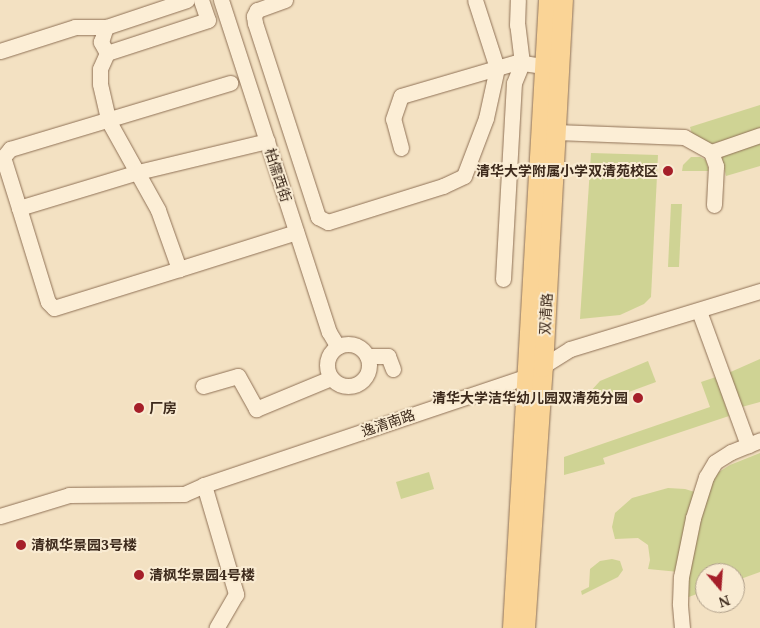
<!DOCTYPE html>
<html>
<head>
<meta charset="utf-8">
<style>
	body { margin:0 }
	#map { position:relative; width:760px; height:628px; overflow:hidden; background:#f3e1c2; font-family:"Noto Serif","Noto Sans SC",serif }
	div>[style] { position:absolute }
	.green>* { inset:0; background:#cfd394 }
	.roads { filter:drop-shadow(0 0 1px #8f7156) drop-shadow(0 0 1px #8f7156) }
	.minor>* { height:15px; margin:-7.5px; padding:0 7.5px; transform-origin:7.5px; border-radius:7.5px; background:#fceed6 }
	.minor>.ring { margin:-7.5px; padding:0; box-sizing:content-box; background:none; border:15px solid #fceed6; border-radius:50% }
	.major>* { height:19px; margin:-9.5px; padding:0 9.5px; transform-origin:9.5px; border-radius:9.5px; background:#fad496 }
	.dots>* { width:14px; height:14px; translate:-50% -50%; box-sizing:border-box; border:2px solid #f9ebd2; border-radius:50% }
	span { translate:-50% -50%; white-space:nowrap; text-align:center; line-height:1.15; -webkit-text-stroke:4px #f9ebd2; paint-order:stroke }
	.poi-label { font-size:14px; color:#3d2a1c; font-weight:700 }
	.right { translate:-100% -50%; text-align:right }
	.left { translate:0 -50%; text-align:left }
	.street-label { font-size:14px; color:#3d2a1c }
	.north { position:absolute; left:695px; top:563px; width:50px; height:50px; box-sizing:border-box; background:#f9ebd2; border:1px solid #ae9e89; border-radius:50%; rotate:162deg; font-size:14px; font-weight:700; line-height:20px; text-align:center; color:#3d2a1c }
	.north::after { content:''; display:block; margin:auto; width:18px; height:22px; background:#a51f29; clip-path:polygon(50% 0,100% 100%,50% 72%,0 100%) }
</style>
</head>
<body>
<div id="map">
	<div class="green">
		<div style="clip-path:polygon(760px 105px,760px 129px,712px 144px,693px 137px,690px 127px)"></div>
		<div style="clip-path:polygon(760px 137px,760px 166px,726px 176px,722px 159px,723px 153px)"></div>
		<div style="clip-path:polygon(591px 153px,658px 155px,651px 297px,644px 304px,620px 315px,580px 319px)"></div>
		<div style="clip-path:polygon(691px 157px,700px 157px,706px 160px,709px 171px,682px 171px,683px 165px)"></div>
		<div style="clip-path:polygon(671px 204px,682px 204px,679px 267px,668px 267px)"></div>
		<div style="clip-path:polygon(760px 359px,760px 402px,738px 408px,726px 374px)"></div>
		<div style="clip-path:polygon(648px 361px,656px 382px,607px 400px,589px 393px,600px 381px)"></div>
		<div style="clip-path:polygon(716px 377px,729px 416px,603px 458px,605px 464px,564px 475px,564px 457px,710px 407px,701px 382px)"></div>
		<div style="clip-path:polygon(760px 453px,760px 572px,735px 581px,735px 573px,705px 573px,705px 591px,686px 598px,690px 548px,714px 475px,730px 465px)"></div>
		<div style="clip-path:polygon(429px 472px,434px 489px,401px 499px,396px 482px)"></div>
		<div style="clip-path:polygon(668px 488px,685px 489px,698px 493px,679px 572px,648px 569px,650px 560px,648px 545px,638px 538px,615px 539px,612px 527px,615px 513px,632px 498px)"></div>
		<div style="clip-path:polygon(612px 559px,620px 561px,623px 570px,618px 577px,582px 595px,581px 591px,589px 587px,590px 569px,600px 561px)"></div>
	</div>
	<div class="roads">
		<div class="minor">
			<div style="left:201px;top:0;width:21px;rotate:71deg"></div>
			<div style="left:208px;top:20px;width:106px;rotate:161.9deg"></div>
			<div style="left:107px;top:53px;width:17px;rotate:114deg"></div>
			<div style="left:100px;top:69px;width:15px;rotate:90deg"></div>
			<div style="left:100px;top:84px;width:37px;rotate:77deg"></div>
			<div style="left:108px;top:120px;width:103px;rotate:60.9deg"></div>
			<div style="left:158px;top:210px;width:63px;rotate:70.4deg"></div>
			<div style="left:179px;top:269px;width:123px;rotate:-17.5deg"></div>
			<div style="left:221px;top:0;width:349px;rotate:72deg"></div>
			<div style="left:329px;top:332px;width:17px;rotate:59deg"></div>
			<div style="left:285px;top:0;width:30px;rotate:160deg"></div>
			<div style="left:257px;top:10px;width:7px;rotate:117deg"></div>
			<div style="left:254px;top:16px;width:7px;rotate:82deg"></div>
			<div style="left:255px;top:23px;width:204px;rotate:72deg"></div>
			<div style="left:318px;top:217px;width:11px;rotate:27deg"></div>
			<div style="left:328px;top:222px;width:121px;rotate:-17.4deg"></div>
			<div style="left:443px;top:186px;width:23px;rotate:-25deg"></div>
			<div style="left:464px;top:176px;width:62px;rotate:-69.2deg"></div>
			<div style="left:486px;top:118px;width:51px;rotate:-77.6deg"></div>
			<div style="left:497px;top:68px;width:71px;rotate:-107.9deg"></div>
			<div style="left:0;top:51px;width:79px;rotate:-17.7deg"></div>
			<div style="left:75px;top:27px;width:31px"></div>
			<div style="left:107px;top:53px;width:13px;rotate:-119deg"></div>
			<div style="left:101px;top:42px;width:16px;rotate:-72deg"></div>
			<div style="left:106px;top:27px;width:85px;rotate:-18.4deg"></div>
			<div style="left:556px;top:132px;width:128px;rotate:2.2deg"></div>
			<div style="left:684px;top:137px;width:31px;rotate:29deg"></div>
			<div style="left:711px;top:152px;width:52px;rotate:-19.1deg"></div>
			<div style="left:401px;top:148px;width:30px;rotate:-105deg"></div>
			<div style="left:393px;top:119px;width:24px;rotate:-71deg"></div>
			<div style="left:401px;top:96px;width:121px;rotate:-16.3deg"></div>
			<div style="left:517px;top:62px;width:36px;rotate:9deg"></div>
			<div style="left:711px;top:152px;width:15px;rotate:70deg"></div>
			<div style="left:716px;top:166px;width:39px;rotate:93deg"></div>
			<div style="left:3px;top:157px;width:53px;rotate:72.6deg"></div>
			<div style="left:19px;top:208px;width:124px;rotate:-16.8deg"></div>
			<div style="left:138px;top:172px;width:133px;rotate:-13.5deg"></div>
			<div style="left:0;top:161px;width:16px;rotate:-50deg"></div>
			<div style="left:10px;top:149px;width:230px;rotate:-16.7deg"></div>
			<div style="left:19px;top:208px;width:98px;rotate:72.9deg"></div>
			<div style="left:48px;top:302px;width:8px;rotate:45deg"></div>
			<div style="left:54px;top:308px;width:131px;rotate:-17.3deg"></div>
			<div style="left:503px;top:279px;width:196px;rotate:-86.8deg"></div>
			<div style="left:514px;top:83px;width:22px;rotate:-68deg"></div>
			<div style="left:522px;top:63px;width:38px;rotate:-97deg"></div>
			<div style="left:517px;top:25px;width:25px;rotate:-88deg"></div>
			<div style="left:699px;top:311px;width:143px;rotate:69.9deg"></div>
			<div class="ring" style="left:327px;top:344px;width:27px;height:27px"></div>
			<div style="left:367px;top:356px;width:21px"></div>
			<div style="left:388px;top:356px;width:14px;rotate:69deg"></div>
			<div style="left:203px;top:386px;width:36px;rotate:-16deg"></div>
			<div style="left:238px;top:376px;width:38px;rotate:61deg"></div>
			<div style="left:256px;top:409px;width:81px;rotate:-22.5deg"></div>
			<div style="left:204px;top:485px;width:114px;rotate:73.6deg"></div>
			<div style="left:236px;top:594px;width:39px;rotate:120deg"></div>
			<div style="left:0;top:516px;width:72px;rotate:-16.9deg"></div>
			<div style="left:69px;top:495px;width:115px;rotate:-0.5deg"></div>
			<div style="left:184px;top:494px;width:22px;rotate:-24deg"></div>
			<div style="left:204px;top:485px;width:341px;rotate:-18.6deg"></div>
			<div style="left:527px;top:376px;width:51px;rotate:-32.1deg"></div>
			<div style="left:570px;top:349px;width:199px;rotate:-17deg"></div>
			<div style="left:682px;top:628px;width:25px;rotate:-95deg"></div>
			<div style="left:680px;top:603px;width:26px;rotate:-88deg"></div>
			<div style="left:681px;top:577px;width:60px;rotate:-78.5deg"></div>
			<div style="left:693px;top:518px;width:43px;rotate:-72.4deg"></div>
			<div style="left:706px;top:477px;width:17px;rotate:-59deg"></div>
			<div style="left:715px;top:462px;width:19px;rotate:-32deg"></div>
			<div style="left:731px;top:452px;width:31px;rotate:-22deg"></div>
		</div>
		<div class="major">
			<div style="left:512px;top:628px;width:629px;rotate:-86.72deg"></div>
			<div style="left:525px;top:628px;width:262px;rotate:-86.1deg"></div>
			<div style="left:543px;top:367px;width:368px;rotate:-86.9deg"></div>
		</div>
	</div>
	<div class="dots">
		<div style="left:668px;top:171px;background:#a51f29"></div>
		<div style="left:638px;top:398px;background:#a51f29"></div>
		<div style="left:139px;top:408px;background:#a51f29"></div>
		<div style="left:21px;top:545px;background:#a51f29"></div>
		<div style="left:139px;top:575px;background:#a51f29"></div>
	</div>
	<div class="poi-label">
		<span class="right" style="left:658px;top:171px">清华大学附属小学双清苑校区</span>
		<span class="right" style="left:628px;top:398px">清华大学洁华幼儿园双清苑分园</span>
		<span class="left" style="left:149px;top:408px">厂房</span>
		<span class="left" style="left:31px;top:545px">清枫华景园3号楼</span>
		<span class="left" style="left:149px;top:575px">清枫华景园4号楼</span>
	</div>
	<div class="street-label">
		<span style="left:278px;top:175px;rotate:72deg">柏儒西街</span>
		<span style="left:546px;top:314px;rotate:-87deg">双清路</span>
		<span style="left:388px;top:423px;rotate:-19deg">逸清南路</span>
	</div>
	<div class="north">N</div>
</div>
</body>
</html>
